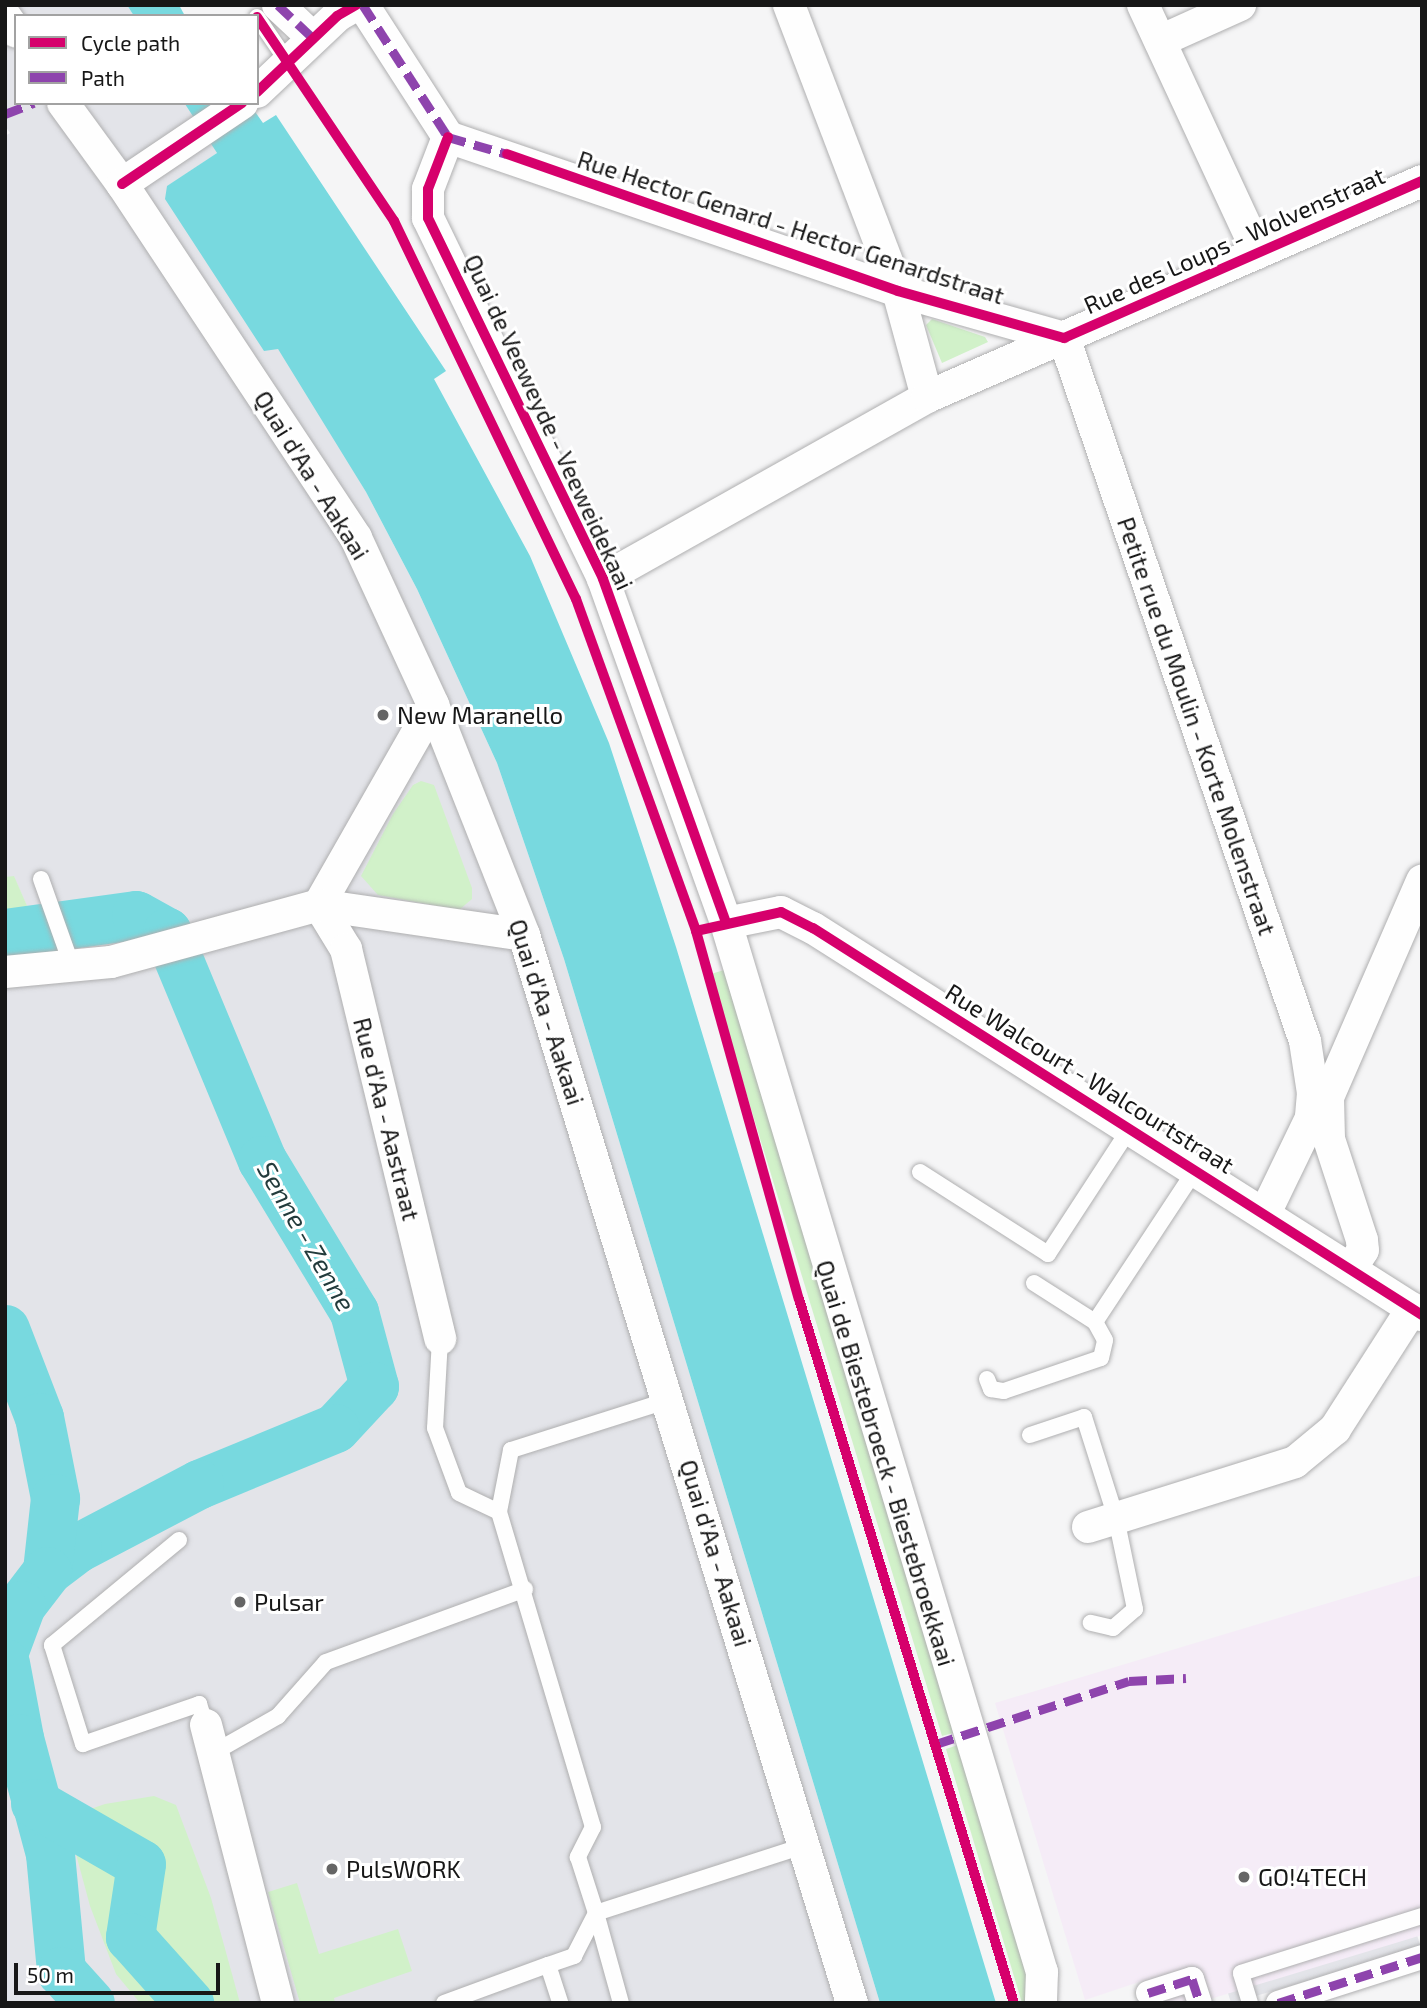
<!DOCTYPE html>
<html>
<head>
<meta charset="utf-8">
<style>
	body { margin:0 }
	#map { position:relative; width:1427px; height:2008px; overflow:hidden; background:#f5f5f6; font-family:"Exo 2",sans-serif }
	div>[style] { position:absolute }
	.built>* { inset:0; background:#e3e4e9 }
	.education>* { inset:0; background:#f5ecf7 }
	.green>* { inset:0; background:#d1f1c9 }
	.water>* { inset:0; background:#78d9df }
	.river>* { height:49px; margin:-24.5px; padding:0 24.5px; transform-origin:24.5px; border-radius:24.5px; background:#78d9df }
	.roads { filter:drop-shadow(0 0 2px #afafb0) drop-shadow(0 0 2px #afafb0) }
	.service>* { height:16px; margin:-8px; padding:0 8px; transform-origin:8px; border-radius:8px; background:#fefefe }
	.pedestrian>* { height:24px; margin:-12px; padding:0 12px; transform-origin:12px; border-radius:12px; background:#fefefe }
	.minor>* { height:32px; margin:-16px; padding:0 16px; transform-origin:16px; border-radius:16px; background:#fefefe }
	.quiet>* { height:9px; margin-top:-4.5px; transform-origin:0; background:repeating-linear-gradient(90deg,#8e44ad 0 18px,transparent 0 27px) }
	.cycleway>* { height:10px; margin:-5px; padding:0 5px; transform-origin:5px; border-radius:5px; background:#d6006c }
	.dots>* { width:19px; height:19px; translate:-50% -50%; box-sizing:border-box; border:4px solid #fff; border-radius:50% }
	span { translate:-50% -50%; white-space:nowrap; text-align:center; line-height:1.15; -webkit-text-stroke:6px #fff; paint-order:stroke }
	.street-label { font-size:24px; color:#171717 }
	.poi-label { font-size:24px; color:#171717 }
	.left { translate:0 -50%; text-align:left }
	.water-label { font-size:26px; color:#233b3c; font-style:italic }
	.frame { position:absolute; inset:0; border:7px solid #171717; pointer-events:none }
	.legend { position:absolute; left:14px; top:14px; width:245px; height:91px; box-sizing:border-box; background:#fff; border:2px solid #a2a2a2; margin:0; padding:9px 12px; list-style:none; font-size:21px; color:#171717 }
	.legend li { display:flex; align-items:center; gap:14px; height:35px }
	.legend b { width:35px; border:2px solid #a2a2a2 }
	.scale { position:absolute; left:14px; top:1963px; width:206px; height:32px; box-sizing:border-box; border:4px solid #171717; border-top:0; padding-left:9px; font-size:21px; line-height:24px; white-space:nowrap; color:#171717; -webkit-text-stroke:5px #fff; paint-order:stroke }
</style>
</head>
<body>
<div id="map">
	<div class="built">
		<div style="clip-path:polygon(5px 5px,127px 5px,134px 16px,16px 16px,16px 103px,186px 103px,217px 153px,168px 186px,304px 387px,366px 492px,417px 589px,497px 763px,564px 959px,880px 2003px,5px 2003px,5px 953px,45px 947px,14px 877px,5px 877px,5px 136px,10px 133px,5px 126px)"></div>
		<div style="clip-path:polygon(1403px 1889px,1421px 1948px,1231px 2003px,1214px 1947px)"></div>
	</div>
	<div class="education">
		<div style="clip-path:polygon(1422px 1575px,1422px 1935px,1197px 2003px,1149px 2003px,1142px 1981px,1085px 2000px,995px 1703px)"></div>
	</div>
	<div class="green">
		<div style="clip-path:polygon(932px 319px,985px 337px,988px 342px,942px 363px,926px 325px)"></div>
		<div style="clip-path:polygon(421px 781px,434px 785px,472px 888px,472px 899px,459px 910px,378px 895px,361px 876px,393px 814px,413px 785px)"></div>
		<div style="clip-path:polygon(14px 876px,45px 947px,5px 953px,5px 877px)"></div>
		<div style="clip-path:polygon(727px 969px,957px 1732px,942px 1736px,745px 1089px,711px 974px)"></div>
		<div style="clip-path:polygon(961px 1744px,1020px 1935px,1032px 2003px,1022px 2003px,946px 1749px)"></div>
		<div style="clip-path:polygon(154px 1796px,176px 1805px,211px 1898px,240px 2003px,140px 2003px,116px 1974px,90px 1906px,69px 1828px,79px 1813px,105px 1804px)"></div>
		<div style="clip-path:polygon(297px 1883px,319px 1954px,398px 1929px,412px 1971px,334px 1998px,335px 2003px,300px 2003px,268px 1892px)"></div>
	</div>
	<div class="water">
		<div style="clip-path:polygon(127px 5px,179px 5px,185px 16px,134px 16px)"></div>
		<div style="clip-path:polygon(249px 103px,263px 123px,276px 115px,446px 371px,434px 379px,530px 556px,609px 743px,676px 947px,996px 2003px,880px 2003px,564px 959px,497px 763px,417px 589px,366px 492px,278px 349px,264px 351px,165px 199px,167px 186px,217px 153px,185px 104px)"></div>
	</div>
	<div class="river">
		<div style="left:5px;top:933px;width:132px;rotate:-7.8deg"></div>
		<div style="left:136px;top:915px;width:35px;rotate:29deg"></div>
		<div style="left:167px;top:932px;width:247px;rotate:67.4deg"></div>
		<div style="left:262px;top:1160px;width:178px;rotate:58.8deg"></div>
		<div style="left:354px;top:1312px;width:77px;rotate:74.9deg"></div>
		<div style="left:374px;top:1386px;width:57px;rotate:132.9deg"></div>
		<div style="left:335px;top:1428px;width:147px;rotate:157.6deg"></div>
		<div style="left:199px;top:1484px;width:138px;rotate:152.3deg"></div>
		<div style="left:77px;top:1548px;width:38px;rotate:143deg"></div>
		<div style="left:5px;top:1329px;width:94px;rotate:68.9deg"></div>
		<div style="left:39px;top:1417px;width:83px;rotate:78.8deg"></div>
		<div style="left:55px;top:1498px;width:73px;rotate:96.3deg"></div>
		<div style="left:47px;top:1571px;width:43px;rotate:127.4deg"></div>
		<div style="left:21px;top:1605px;width:46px;rotate:110.4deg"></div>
		<div style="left:5px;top:1663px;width:76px;rotate:79.4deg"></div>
		<div style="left:19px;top:1738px;width:120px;rotate:75deg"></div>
		<div style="left:50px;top:1854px;width:118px;rotate:84.6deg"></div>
		<div style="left:61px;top:1971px;width:43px;rotate:47.8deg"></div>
		<div style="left:35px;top:1803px;width:122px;rotate:29.9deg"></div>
		<div style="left:141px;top:1864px;width:74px;rotate:98.6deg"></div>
		<div style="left:130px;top:1937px;width:89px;rotate:48.2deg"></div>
	</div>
	<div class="roads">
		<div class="service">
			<div style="left:257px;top:17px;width:53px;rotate:55.7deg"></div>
			<div style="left:41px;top:879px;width:92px;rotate:70.4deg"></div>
			<div style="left:920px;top:1172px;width:152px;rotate:32.6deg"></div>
			<div style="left:1048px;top:1254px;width:150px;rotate:-56.9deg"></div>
			<div style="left:1034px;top:1283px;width:72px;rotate:32.6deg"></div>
			<div style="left:1095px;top:1322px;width:183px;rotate:-56.6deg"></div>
			<div style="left:440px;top:1339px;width:89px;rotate:93.2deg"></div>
			<div style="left:435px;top:1428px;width:69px;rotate:69.7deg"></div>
			<div style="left:459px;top:1493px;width:44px;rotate:25.4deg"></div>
			<div style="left:987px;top:1379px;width:11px;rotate:68deg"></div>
			<div style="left:991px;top:1389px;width:13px;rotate:9deg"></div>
			<div style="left:1004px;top:1391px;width:102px;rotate:-18.8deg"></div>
			<div style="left:1101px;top:1358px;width:18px;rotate:-77deg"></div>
			<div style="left:1105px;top:1340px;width:21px;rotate:-119deg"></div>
			<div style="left:669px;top:1400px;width:166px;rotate:162.4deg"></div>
			<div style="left:511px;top:1450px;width:63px;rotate:101deg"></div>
			<div style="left:499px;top:1512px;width:329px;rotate:73.4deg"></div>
			<div style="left:593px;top:1827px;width:34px;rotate:117deg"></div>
			<div style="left:578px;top:1857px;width:59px;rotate:72.2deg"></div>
			<div style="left:596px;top:1913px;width:219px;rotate:-17.9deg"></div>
			<div style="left:1030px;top:1435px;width:57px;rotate:-18.4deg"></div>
			<div style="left:1084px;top:1417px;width:106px;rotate:72.4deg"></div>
			<div style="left:1116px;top:1518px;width:93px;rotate:78.2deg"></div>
			<div style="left:1135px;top:1609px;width:29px;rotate:139deg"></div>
			<div style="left:1113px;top:1628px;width:23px;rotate:-167deg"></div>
			<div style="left:179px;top:1540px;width:165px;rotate:140.4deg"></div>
			<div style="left:52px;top:1645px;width:104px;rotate:72.6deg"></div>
			<div style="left:83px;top:1744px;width:123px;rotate:-19deg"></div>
			<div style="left:199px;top:1704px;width:22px;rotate:72deg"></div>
			<div style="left:213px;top:1753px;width:75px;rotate:-29.6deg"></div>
			<div style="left:278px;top:1716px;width:72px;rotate:-48.4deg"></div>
			<div style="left:326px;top:1662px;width:212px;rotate:-20.1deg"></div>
			<div style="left:548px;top:1965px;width:28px;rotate:-19deg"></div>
			<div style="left:574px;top:1956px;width:48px;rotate:-62.9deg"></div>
			<div style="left:596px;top:1913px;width:93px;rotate:74.5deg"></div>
			<div style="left:444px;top:2003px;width:111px;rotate:-20.1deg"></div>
			<div style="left:548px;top:1965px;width:40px;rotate:72deg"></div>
			<div style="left:1250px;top:2003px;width:31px;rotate:-107deg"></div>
			<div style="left:1241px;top:1973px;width:190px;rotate:-17.5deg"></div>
		</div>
		<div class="pedestrian">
			<div style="left:1148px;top:1993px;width:46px;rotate:-17.7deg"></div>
			<div style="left:1192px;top:1979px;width:25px;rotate:72deg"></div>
			<div style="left:1278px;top:2003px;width:151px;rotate:-17.7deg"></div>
		</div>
		<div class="minor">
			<div style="left:278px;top:5px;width:48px;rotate:43.3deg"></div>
			<div style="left:363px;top:5px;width:157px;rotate:57.2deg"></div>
			<div style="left:789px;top:5px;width:306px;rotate:69.1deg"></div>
			<div style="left:898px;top:291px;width:110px;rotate:74.7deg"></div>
			<div style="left:1143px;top:5px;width:273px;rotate:65.1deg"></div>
			<div style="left:5px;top:16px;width:19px;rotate:55deg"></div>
			<div style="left:1160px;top:41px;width:88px;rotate:-24.2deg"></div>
			<div style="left:257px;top:92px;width:110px;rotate:-43.5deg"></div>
			<div style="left:337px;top:16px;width:22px;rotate:-30deg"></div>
			<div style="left:63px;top:103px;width:100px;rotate:53.9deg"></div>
			<div style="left:122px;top:184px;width:424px;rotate:56.5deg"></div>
			<div style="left:356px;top:538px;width:184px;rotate:65.2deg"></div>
			<div style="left:433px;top:705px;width:247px;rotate:68.4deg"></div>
			<div style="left:524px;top:935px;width:1117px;rotate:72.93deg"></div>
			<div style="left:448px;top:137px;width:56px;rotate:111deg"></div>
			<div style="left:428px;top:189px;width:29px;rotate:90deg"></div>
			<div style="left:428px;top:218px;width:401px;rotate:64.1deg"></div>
			<div style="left:603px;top:579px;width:365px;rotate:70.3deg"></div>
			<div style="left:726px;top:923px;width:1096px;rotate:73.24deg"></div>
			<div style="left:1042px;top:1972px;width:31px;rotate:92deg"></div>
			<div style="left:448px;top:137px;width:476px;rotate:18.9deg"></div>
			<div style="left:898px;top:291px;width:173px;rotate:15.8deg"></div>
			<div style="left:122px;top:184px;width:145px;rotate:-34deg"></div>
			<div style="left:1064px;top:338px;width:743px;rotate:71.08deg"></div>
			<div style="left:1305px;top:1041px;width:53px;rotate:81.3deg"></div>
			<div style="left:1313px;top:1093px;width:25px;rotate:95deg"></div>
			<div style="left:1311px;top:1118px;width:106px;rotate:115.8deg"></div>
			<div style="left:603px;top:579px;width:372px;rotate:-29.3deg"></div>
			<div style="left:927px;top:397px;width:540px;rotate:-23.57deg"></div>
			<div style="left:319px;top:905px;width:52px;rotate:58.5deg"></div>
			<div style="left:346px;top:949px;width:401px;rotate:76.4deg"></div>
			<div style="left:319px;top:905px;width:230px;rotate:-60.3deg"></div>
			<div style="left:726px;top:923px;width:56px;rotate:-11.3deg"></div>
			<div style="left:781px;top:912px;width:36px;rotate:27deg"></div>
			<div style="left:813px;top:928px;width:722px;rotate:32.43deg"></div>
			<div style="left:5px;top:972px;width:106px;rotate:-5.4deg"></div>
			<div style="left:111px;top:962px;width:216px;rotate:-15.3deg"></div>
			<div style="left:319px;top:905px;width:207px;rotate:8.3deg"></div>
			<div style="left:1351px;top:1269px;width:22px;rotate:-58deg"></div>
			<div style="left:1363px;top:1250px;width:10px;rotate:-96deg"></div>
			<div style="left:1362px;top:1240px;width:106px;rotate:-108.1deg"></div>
			<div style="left:1329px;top:1139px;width:42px;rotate:-91.4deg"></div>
			<div style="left:1328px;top:1097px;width:236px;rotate:-66.5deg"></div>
			<div style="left:1088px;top:1527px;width:217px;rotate:-17.4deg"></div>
			<div style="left:1295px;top:1462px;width:52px;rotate:-39.5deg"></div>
			<div style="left:1335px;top:1429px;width:143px;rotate:-57.3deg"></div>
			<div style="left:206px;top:1725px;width:287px;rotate:75.5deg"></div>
		</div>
	</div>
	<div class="quiet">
		<div style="left:278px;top:5px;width:48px;rotate:43.3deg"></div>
		<div style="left:363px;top:5px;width:157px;rotate:57.2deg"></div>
		<div style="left:5px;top:114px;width:31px;rotate:-21deg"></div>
		<div style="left:448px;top:137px;width:61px;rotate:16.1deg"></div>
		<div style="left:936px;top:1744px;width:203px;rotate:-18.1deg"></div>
		<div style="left:1129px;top:1681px;width:57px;rotate:-3deg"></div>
		<div style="left:1148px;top:1993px;width:46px;rotate:-17.7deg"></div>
		<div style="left:1192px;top:1979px;width:25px;rotate:72deg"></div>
		<div style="left:1278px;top:2003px;width:151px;rotate:-17.7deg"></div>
	</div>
	<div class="cycleway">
		<div style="left:257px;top:17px;width:246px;rotate:56.1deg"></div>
		<div style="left:394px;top:221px;width:420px;rotate:64.3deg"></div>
		<div style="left:576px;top:599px;width:353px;rotate:70.1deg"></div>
		<div style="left:696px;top:931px;width:382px;rotate:74.4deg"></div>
		<div style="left:799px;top:1299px;width:736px;rotate:73.02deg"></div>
		<div style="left:257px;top:92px;width:110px;rotate:-43.5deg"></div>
		<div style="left:337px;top:16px;width:22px;rotate:-30deg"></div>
		<div style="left:448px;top:137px;width:56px;rotate:111deg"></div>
		<div style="left:428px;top:189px;width:29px;rotate:90deg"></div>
		<div style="left:428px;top:218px;width:401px;rotate:64.1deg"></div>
		<div style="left:603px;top:579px;width:365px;rotate:70.3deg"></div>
		<div style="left:507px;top:154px;width:414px;rotate:19.3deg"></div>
		<div style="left:898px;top:291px;width:173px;rotate:15.8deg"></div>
		<div style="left:1064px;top:338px;width:391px;rotate:-23.7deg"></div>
		<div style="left:122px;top:184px;width:145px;rotate:-34deg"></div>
		<div style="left:696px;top:931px;width:87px;rotate:-12.6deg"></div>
		<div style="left:781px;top:912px;width:36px;rotate:27deg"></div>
		<div style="left:813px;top:928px;width:722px;rotate:32.43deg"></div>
	</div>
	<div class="dots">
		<div style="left:383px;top:715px;background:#656565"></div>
		<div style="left:240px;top:1602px;background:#656565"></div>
		<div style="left:332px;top:1869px;background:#656565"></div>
		<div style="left:1244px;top:1877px;background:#656565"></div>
	</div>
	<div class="street-label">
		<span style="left:791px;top:227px;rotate:18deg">Rue Hector Genard - Hector Genardstraat</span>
		<span style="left:1234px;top:240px;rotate:-24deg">Rue des Loups - Wolvenstraat</span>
		<span style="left:549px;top:422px;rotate:65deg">Quai de Veeweyde - Veeweidekaai</span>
		<span style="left:312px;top:475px;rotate:58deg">Quai d'Aa - Aakaai</span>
		<span style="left:1197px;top:726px;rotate:71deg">Petite rue du Moulin - Korte Molenstraat</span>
		<span style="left:547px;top:1012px;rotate:72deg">Quai d'Aa - Aakaai</span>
		<span style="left:1090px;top:1078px;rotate:32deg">Rue Walcourt - Walcourtstraat</span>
		<span style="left:387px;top:1119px;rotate:76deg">Rue d'Aa - Aastraat</span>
		<span style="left:886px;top:1463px;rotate:73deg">Quai de Biestebroeck - Biestebroekkaai</span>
		<span style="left:716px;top:1553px;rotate:73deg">Quai d'Aa - Aakaai</span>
	</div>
	<div class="poi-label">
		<span class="left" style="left:397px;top:715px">New Maranello</span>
		<span class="left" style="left:254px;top:1602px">Pulsar</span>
		<span class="left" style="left:346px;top:1869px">PulsWORK</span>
		<span class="left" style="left:1258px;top:1877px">GO!4TECH</span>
	</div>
	<div class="water-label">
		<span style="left:307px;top:1236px;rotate:60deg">Senne - Zenne</span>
	</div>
	<div class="frame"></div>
	<ul class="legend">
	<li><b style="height:9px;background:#d6006c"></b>Cycle path</li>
	<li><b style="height:9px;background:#8e44ad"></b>Path</li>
	</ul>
	<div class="scale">50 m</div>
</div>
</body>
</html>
